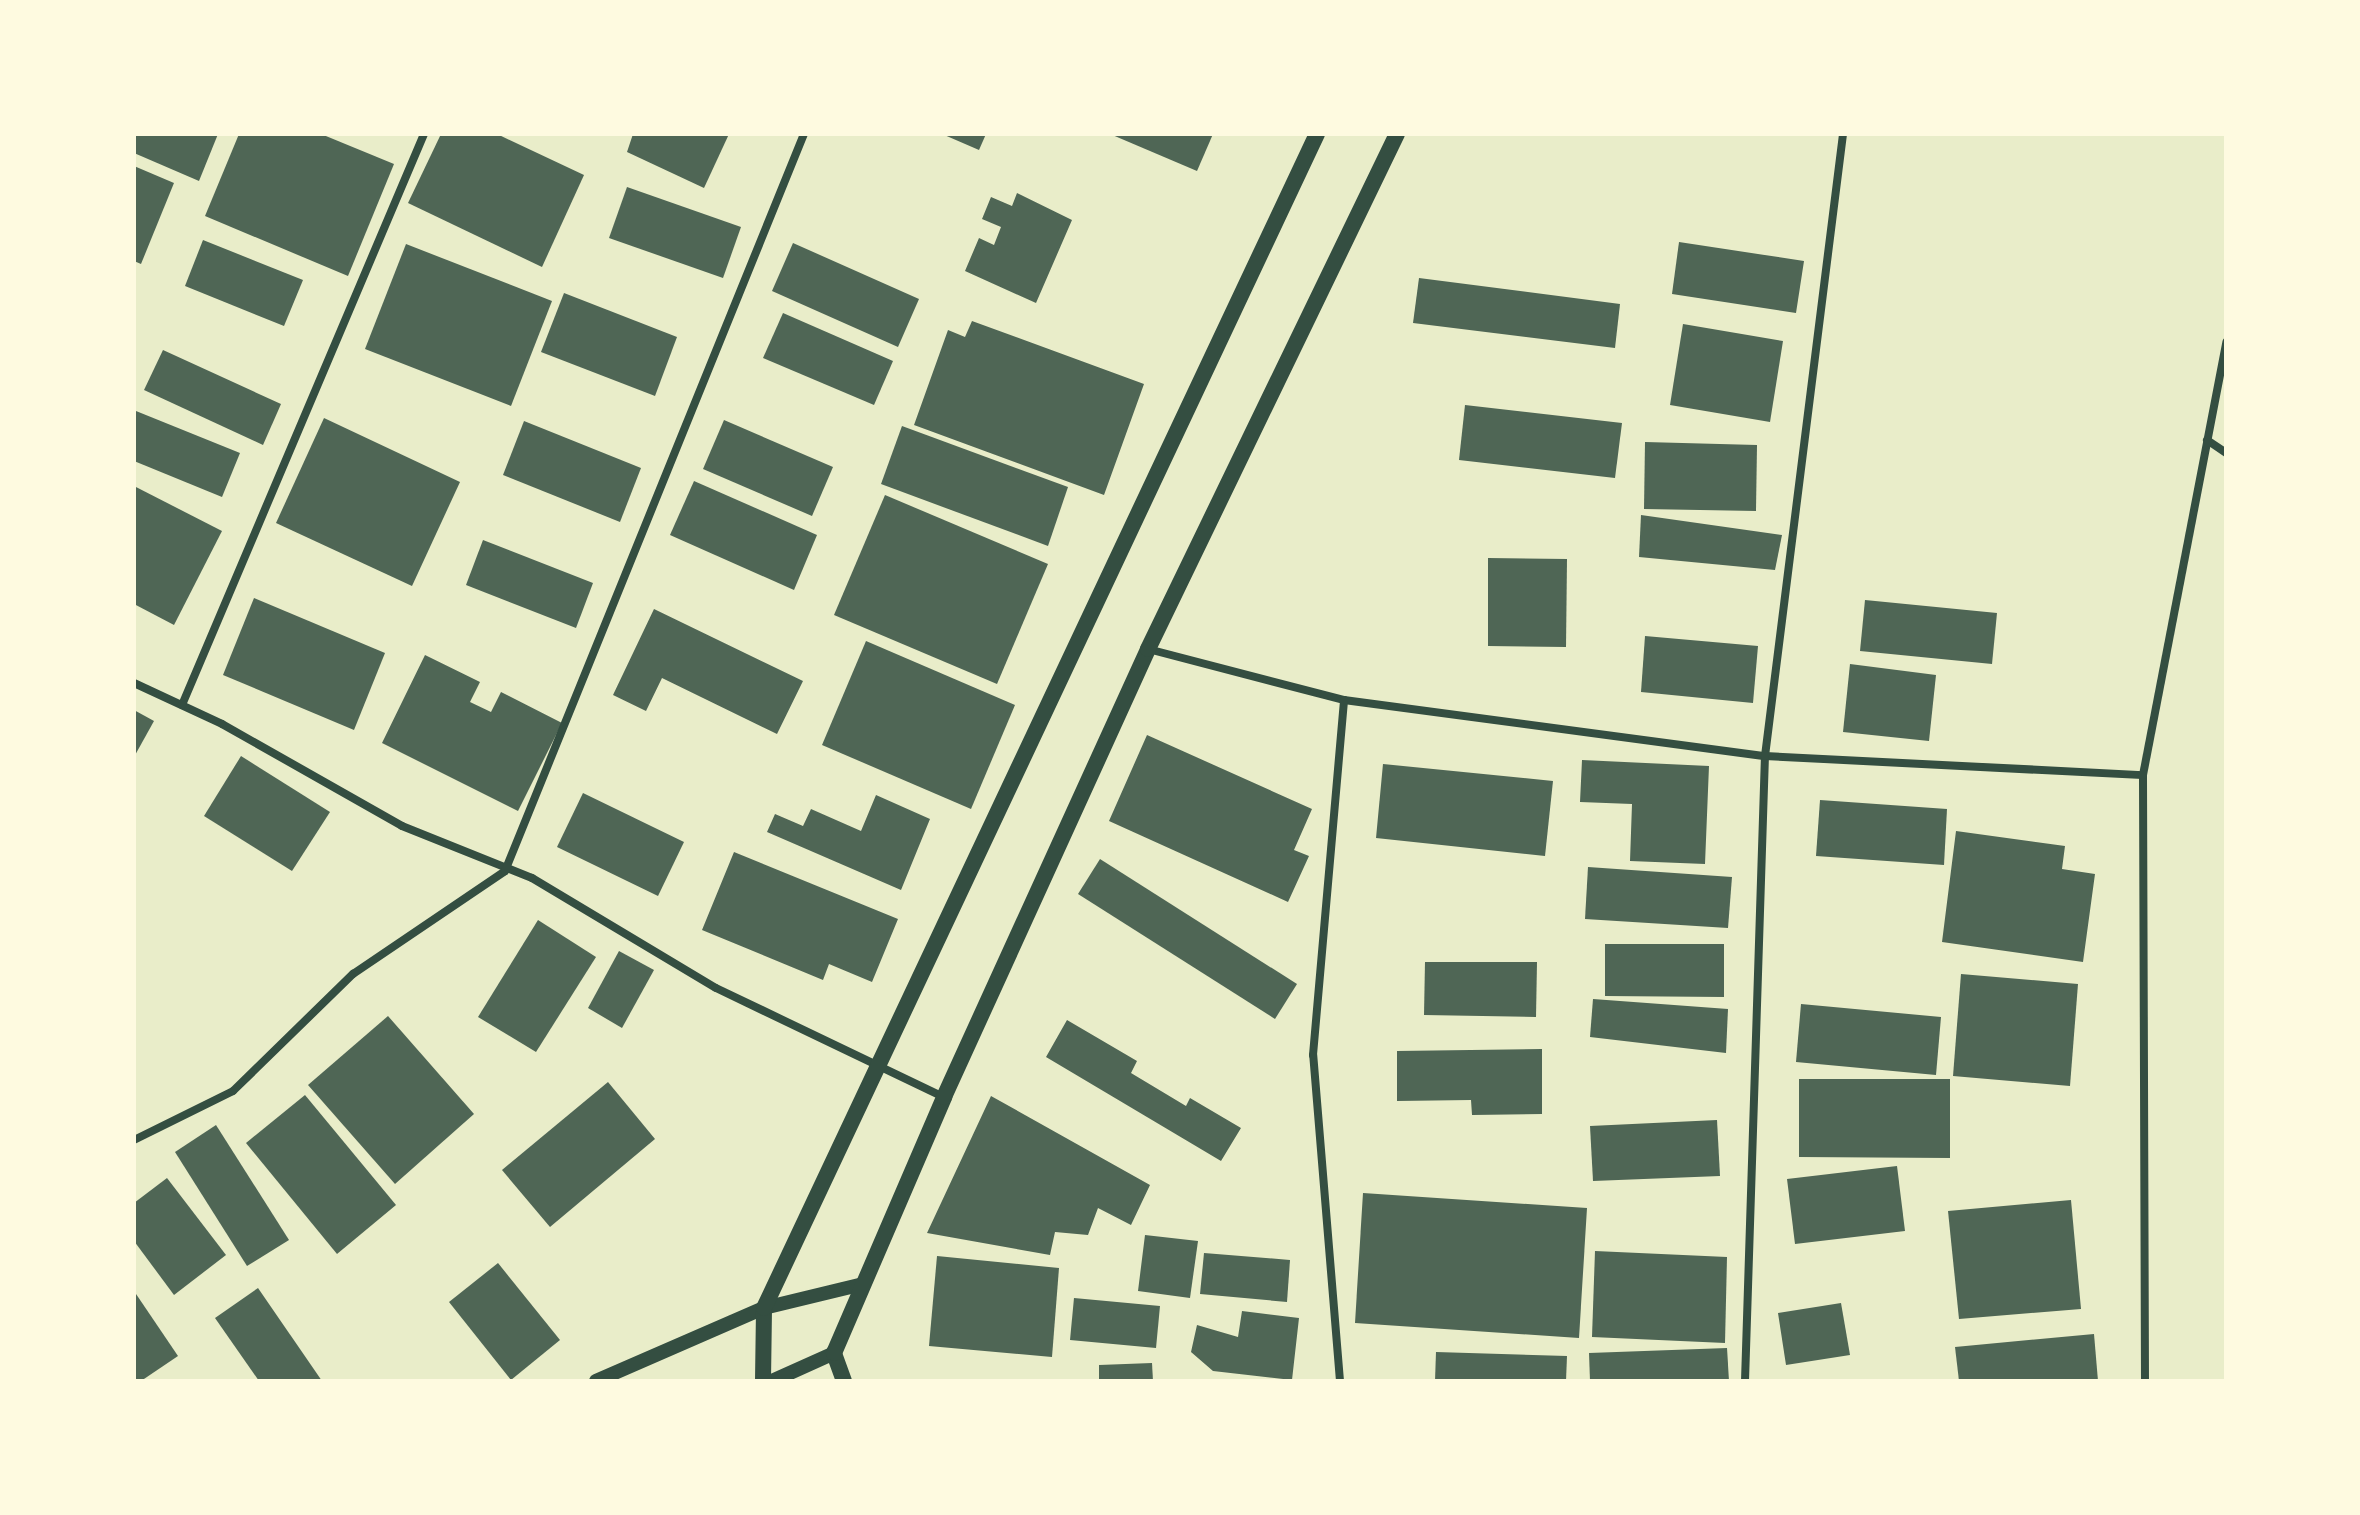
<!DOCTYPE html>
<html>
<head>
<meta charset="utf-8">
<style>
	body { margin:0 }
	#map { position:relative; width:2360px; height:1515px; overflow:hidden; background:#e9edc9; font-family:Rubik,sans-serif }
	div>[style] { position:absolute }
	.building>* { inset:0; background:#4f6655 }
	.minor>* { height:8px; margin:-4px; padding:0 4px; transform-origin:4px; border-radius:4px; background:#344e41 }
	.tertiary>* { height:14px; margin:-7px; padding:0 7px; transform-origin:7px; border-radius:7px; background:#344e41 }
	.secondary>* { height:16px; margin:-8px; padding:0 8px; transform-origin:8px; border-radius:8px; background:#344e41 }
	span { translate:-50% -50%; white-space:nowrap; text-align:center; line-height:1.15; -webkit-text-stroke:6px #fefae0; paint-order:stroke }
	.frame { position:absolute; inset:0; border:136px solid #fefae0; pointer-events:none }
</style>
</head>
<body>
<div id="map">
	<div class="building">
		<div style="clip-path:polygon(134px 134px,218px 134px,199px 181px,134px 153px)"></div>
		<div style="clip-path:polygon(239px 134px,321px 134px,394px 164px,348px 276px,205px 216px)"></div>
		<div style="clip-path:polygon(441px 134px,497px 134px,584px 175px,542px 267px,408px 203px)"></div>
		<div style="clip-path:polygon(633px 134px,729px 134px,704px 188px,627px 152px)"></div>
		<div style="clip-path:polygon(942px 134px,986px 134px,979px 150px)"></div>
		<div style="clip-path:polygon(1110px 134px,1213px 134px,1197px 171px)"></div>
		<div style="clip-path:polygon(134px 166px,174px 183px,141px 264px,134px 261px)"></div>
		<div style="clip-path:polygon(627px 187px,741px 227px,723px 278px,609px 238px)"></div>
		<div style="clip-path:polygon(1017px 193px,1072px 220px,1036px 303px,965px 271px,979px 238px,994px 245px,1001px 227px,982px 219px,991px 197px,1012px 206px)"></div>
		<div style="clip-path:polygon(203px 240px,303px 280px,284px 326px,185px 286px)"></div>
		<div style="clip-path:polygon(1679px 242px,1804px 261px,1796px 313px,1672px 294px)"></div>
		<div style="clip-path:polygon(793px 243px,919px 299px,898px 347px,772px 291px)"></div>
		<div style="clip-path:polygon(406px 244px,552px 301px,511px 406px,365px 349px)"></div>
		<div style="clip-path:polygon(1419px 278px,1620px 304px,1615px 348px,1413px 323px)"></div>
		<div style="clip-path:polygon(564px 293px,677px 337px,655px 396px,541px 352px)"></div>
		<div style="clip-path:polygon(783px 313px,893px 361px,874px 405px,763px 358px)"></div>
		<div style="clip-path:polygon(972px 321px,1144px 384px,1104px 495px,914px 425px,948px 330px,965px 337px)"></div>
		<div style="clip-path:polygon(1683px 324px,1783px 341px,1770px 422px,1670px 405px)"></div>
		<div style="clip-path:polygon(163px 350px,281px 404px,263px 445px,144px 390px)"></div>
		<div style="clip-path:polygon(1465px 405px,1622px 423px,1615px 478px,1459px 460px)"></div>
		<div style="clip-path:polygon(136px 411px,240px 453px,222px 497px,134px 461px)"></div>
		<div style="clip-path:polygon(324px 418px,460px 482px,412px 586px,276px 523px)"></div>
		<div style="clip-path:polygon(724px 420px,833px 467px,812px 516px,703px 469px)"></div>
		<div style="clip-path:polygon(524px 421px,641px 468px,620px 522px,503px 475px)"></div>
		<div style="clip-path:polygon(902px 426px,1068px 487px,1048px 546px,881px 484px)"></div>
		<div style="clip-path:polygon(1645px 442px,1757px 445px,1756px 511px,1644px 509px)"></div>
		<div style="clip-path:polygon(694px 481px,817px 535px,794px 590px,670px 535px)"></div>
		<div style="clip-path:polygon(134px 486px,222px 531px,174px 625px,134px 604px)"></div>
		<div style="clip-path:polygon(885px 495px,1048px 564px,997px 684px,834px 615px)"></div>
		<div style="clip-path:polygon(1641px 515px,1782px 535px,1775px 570px,1639px 557px)"></div>
		<div style="clip-path:polygon(483px 540px,593px 583px,576px 628px,466px 585px)"></div>
		<div style="clip-path:polygon(1488px 558px,1567px 559px,1566px 647px,1488px 646px)"></div>
		<div style="clip-path:polygon(254px 598px,385px 653px,354px 730px,223px 675px)"></div>
		<div style="clip-path:polygon(1865px 600px,1997px 613px,1992px 664px,1860px 651px)"></div>
		<div style="clip-path:polygon(654px 609px,803px 681px,777px 734px,662px 678px,646px 711px,613px 695px)"></div>
		<div style="clip-path:polygon(1645px 636px,1758px 646px,1753px 703px,1641px 692px)"></div>
		<div style="clip-path:polygon(866px 641px,1015px 705px,971px 809px,822px 745px)"></div>
		<div style="clip-path:polygon(425px 655px,480px 682px,470px 702px,491px 712px,501px 692px,562px 723px,518px 811px,382px 743px)"></div>
		<div style="clip-path:polygon(1850px 664px,1936px 675px,1929px 741px,1843px 732px)"></div>
		<div style="clip-path:polygon(134px 710px,154px 721px,134px 757px)"></div>
		<div style="clip-path:polygon(1147px 735px,1312px 809px,1294px 850px,1309px 856px,1288px 902px,1109px 821px)"></div>
		<div style="clip-path:polygon(241px 756px,330px 812px,292px 871px,204px 816px)"></div>
		<div style="clip-path:polygon(1582px 760px,1709px 766px,1705px 864px,1630px 861px,1632px 804px,1580px 802px)"></div>
		<div style="clip-path:polygon(1383px 764px,1553px 781px,1545px 856px,1376px 838px)"></div>
		<div style="clip-path:polygon(583px 793px,684px 842px,658px 896px,557px 847px)"></div>
		<div style="clip-path:polygon(876px 795px,930px 819px,901px 890px,767px 832px,775px 814px,803px 826px,811px 809px,861px 831px)"></div>
		<div style="clip-path:polygon(1820px 800px,1947px 809px,1944px 865px,1816px 856px)"></div>
		<div style="clip-path:polygon(1956px 831px,2065px 846px,2062px 869px,2095px 874px,2083px 962px,1942px 942px)"></div>
		<div style="clip-path:polygon(734px 852px,898px 919px,872px 982px,829px 964px,823px 980px,702px 930px)"></div>
		<div style="clip-path:polygon(1100px 859px,1297px 984px,1275px 1019px,1078px 894px)"></div>
		<div style="clip-path:polygon(1588px 867px,1732px 877px,1728px 928px,1585px 919px)"></div>
		<div style="clip-path:polygon(538px 920px,596px 957px,536px 1052px,478px 1017px)"></div>
		<div style="clip-path:polygon(1605px 944px,1724px 944px,1724px 997px,1605px 996px)"></div>
		<div style="clip-path:polygon(619px 951px,654px 970px,622px 1028px,588px 1008px)"></div>
		<div style="clip-path:polygon(1425px 962px,1537px 962px,1536px 1017px,1424px 1015px)"></div>
		<div style="clip-path:polygon(1961px 974px,2078px 984px,2070px 1086px,1953px 1076px)"></div>
		<div style="clip-path:polygon(1593px 999px,1728px 1009px,1726px 1053px,1590px 1037px)"></div>
		<div style="clip-path:polygon(1801px 1004px,1941px 1017px,1936px 1075px,1796px 1062px)"></div>
		<div style="clip-path:polygon(388px 1016px,474px 1114px,395px 1184px,308px 1085px)"></div>
		<div style="clip-path:polygon(1067px 1020px,1137px 1061px,1131px 1073px,1186px 1106px,1190px 1098px,1241px 1128px,1221px 1161px,1046px 1057px)"></div>
		<div style="clip-path:polygon(1542px 1049px,1542px 1114px,1472px 1115px,1471px 1100px,1397px 1101px,1397px 1051px)"></div>
		<div style="clip-path:polygon(1799px 1079px,1950px 1079px,1950px 1158px,1799px 1157px)"></div>
		<div style="clip-path:polygon(608px 1082px,655px 1139px,550px 1227px,502px 1170px)"></div>
		<div style="clip-path:polygon(305px 1095px,396px 1205px,337px 1254px,246px 1143px)"></div>
		<div style="clip-path:polygon(991px 1096px,1150px 1185px,1131px 1225px,1098px 1208px,1088px 1235px,1055px 1232px,1050px 1255px,927px 1233px)"></div>
		<div style="clip-path:polygon(1717px 1120px,1720px 1176px,1593px 1181px,1590px 1126px)"></div>
		<div style="clip-path:polygon(216px 1125px,289px 1240px,247px 1266px,175px 1152px)"></div>
		<div style="clip-path:polygon(1897px 1166px,1905px 1231px,1795px 1244px,1787px 1179px)"></div>
		<div style="clip-path:polygon(167px 1178px,226px 1255px,174px 1295px,134px 1241px,134px 1203px)"></div>
		<div style="clip-path:polygon(1363px 1193px,1587px 1208px,1579px 1338px,1355px 1323px)"></div>
		<div style="clip-path:polygon(2071px 1200px,2081px 1309px,1959px 1319px,1948px 1211px)"></div>
		<div style="clip-path:polygon(1145px 1235px,1198px 1241px,1190px 1298px,1138px 1291px)"></div>
		<div style="clip-path:polygon(1595px 1251px,1727px 1257px,1725px 1343px,1592px 1337px)"></div>
		<div style="clip-path:polygon(1204px 1253px,1290px 1260px,1287px 1302px,1200px 1294px)"></div>
		<div style="clip-path:polygon(937px 1256px,1059px 1268px,1052px 1357px,929px 1346px)"></div>
		<div style="clip-path:polygon(498px 1263px,560px 1340px,511px 1380px,449px 1302px)"></div>
		<div style="clip-path:polygon(258px 1288px,322px 1381px,259px 1381px,215px 1318px)"></div>
		<div style="clip-path:polygon(134px 1291px,178px 1356px,141px 1381px,134px 1381px)"></div>
		<div style="clip-path:polygon(1074px 1298px,1160px 1306px,1156px 1348px,1070px 1340px)"></div>
		<div style="clip-path:polygon(1841px 1303px,1850px 1355px,1786px 1365px,1778px 1313px)"></div>
		<div style="clip-path:polygon(1242px 1311px,1299px 1318px,1292px 1380px,1213px 1371px,1191px 1352px,1197px 1325px,1238px 1337px)"></div>
		<div style="clip-path:polygon(2094px 1334px,2098px 1381px,1959px 1381px,1955px 1347px)"></div>
		<div style="clip-path:polygon(1727px 1348px,1729px 1381px,1590px 1381px,1589px 1353px)"></div>
		<div style="clip-path:polygon(1436px 1352px,1567px 1356px,1566px 1381px,1435px 1381px)"></div>
		<div style="clip-path:polygon(1152px 1363px,1153px 1381px,1099px 1381px,1099px 1365px)"></div>
	</div>
	<div class="minor">
		<div style="left:2207px;top:440px;width:23px;rotate:34deg"></div>
		<div style="left:1148px;top:649px;width:203px;rotate:14.6deg"></div>
		<div style="left:1344px;top:700px;width:425px;rotate:7.6deg"></div>
		<div style="left:1765px;top:756px;width:378px;rotate:2.9deg"></div>
		<div style="left:134px;top:683px;width:97px;rotate:25deg"></div>
		<div style="left:222px;top:724px;width:207px;rotate:29.5deg"></div>
		<div style="left:402px;top:826px;width:140px;rotate:21.8deg"></div>
		<div style="left:532px;top:878px;width:214px;rotate:30.9deg"></div>
		<div style="left:716px;top:988px;width:252px;rotate:25.6deg"></div>
		<div style="left:182px;top:705px;width:620px;rotate:-67.03deg"></div>
		<div style="left:134px;top:1140px;width:110px;rotate:-26.3deg"></div>
		<div style="left:233px;top:1091px;width:168px;rotate:-44.3deg"></div>
		<div style="left:353px;top:974px;width:184px;rotate:-34.1deg"></div>
		<div style="left:505px;top:871px;width:795px;rotate:-67.92deg"></div>
		<div style="left:1340px;top:1381px;width:327px;rotate:-94.7deg"></div>
		<div style="left:1313px;top:1055px;width:356px;rotate:-85deg"></div>
		<div style="left:1745px;top:1381px;width:625px;rotate:-88.17deg"></div>
		<div style="left:1765px;top:756px;width:627px;rotate:-82.85deg"></div>
		<div style="left:2145px;top:1381px;width:606px;rotate:-90.19deg"></div>
		<div style="left:2143px;top:775px;width:441px;rotate:-79.1deg"></div>
	</div>
	<div class="tertiary">
		<div style="left:596px;top:1381px;width:183px;rotate:-23.5deg"></div>
		<div style="left:764px;top:1308px;width:102px;rotate:-13.6deg"></div>
		<div style="left:772px;top:1381px;width:68px;rotate:-24.3deg"></div>
	</div>
	<div class="secondary">
		<div style="left:763px;top:1381px;width:73px;rotate:-89.2deg"></div>
		<div style="left:764px;top:1308px;width:1298px;rotate:-64.78deg"></div>
		<div style="left:844px;top:1381px;width:30px;rotate:-110deg"></div>
		<div style="left:834px;top:1353px;width:279px;rotate:-66.7deg"></div>
		<div style="left:944px;top:1097px;width:492px;rotate:-65.5deg"></div>
		<div style="left:1148px;top:649px;width:572px;rotate:-64.2deg"></div>
	</div>
	<div class="frame"></div>
</div>
</body>
</html>
